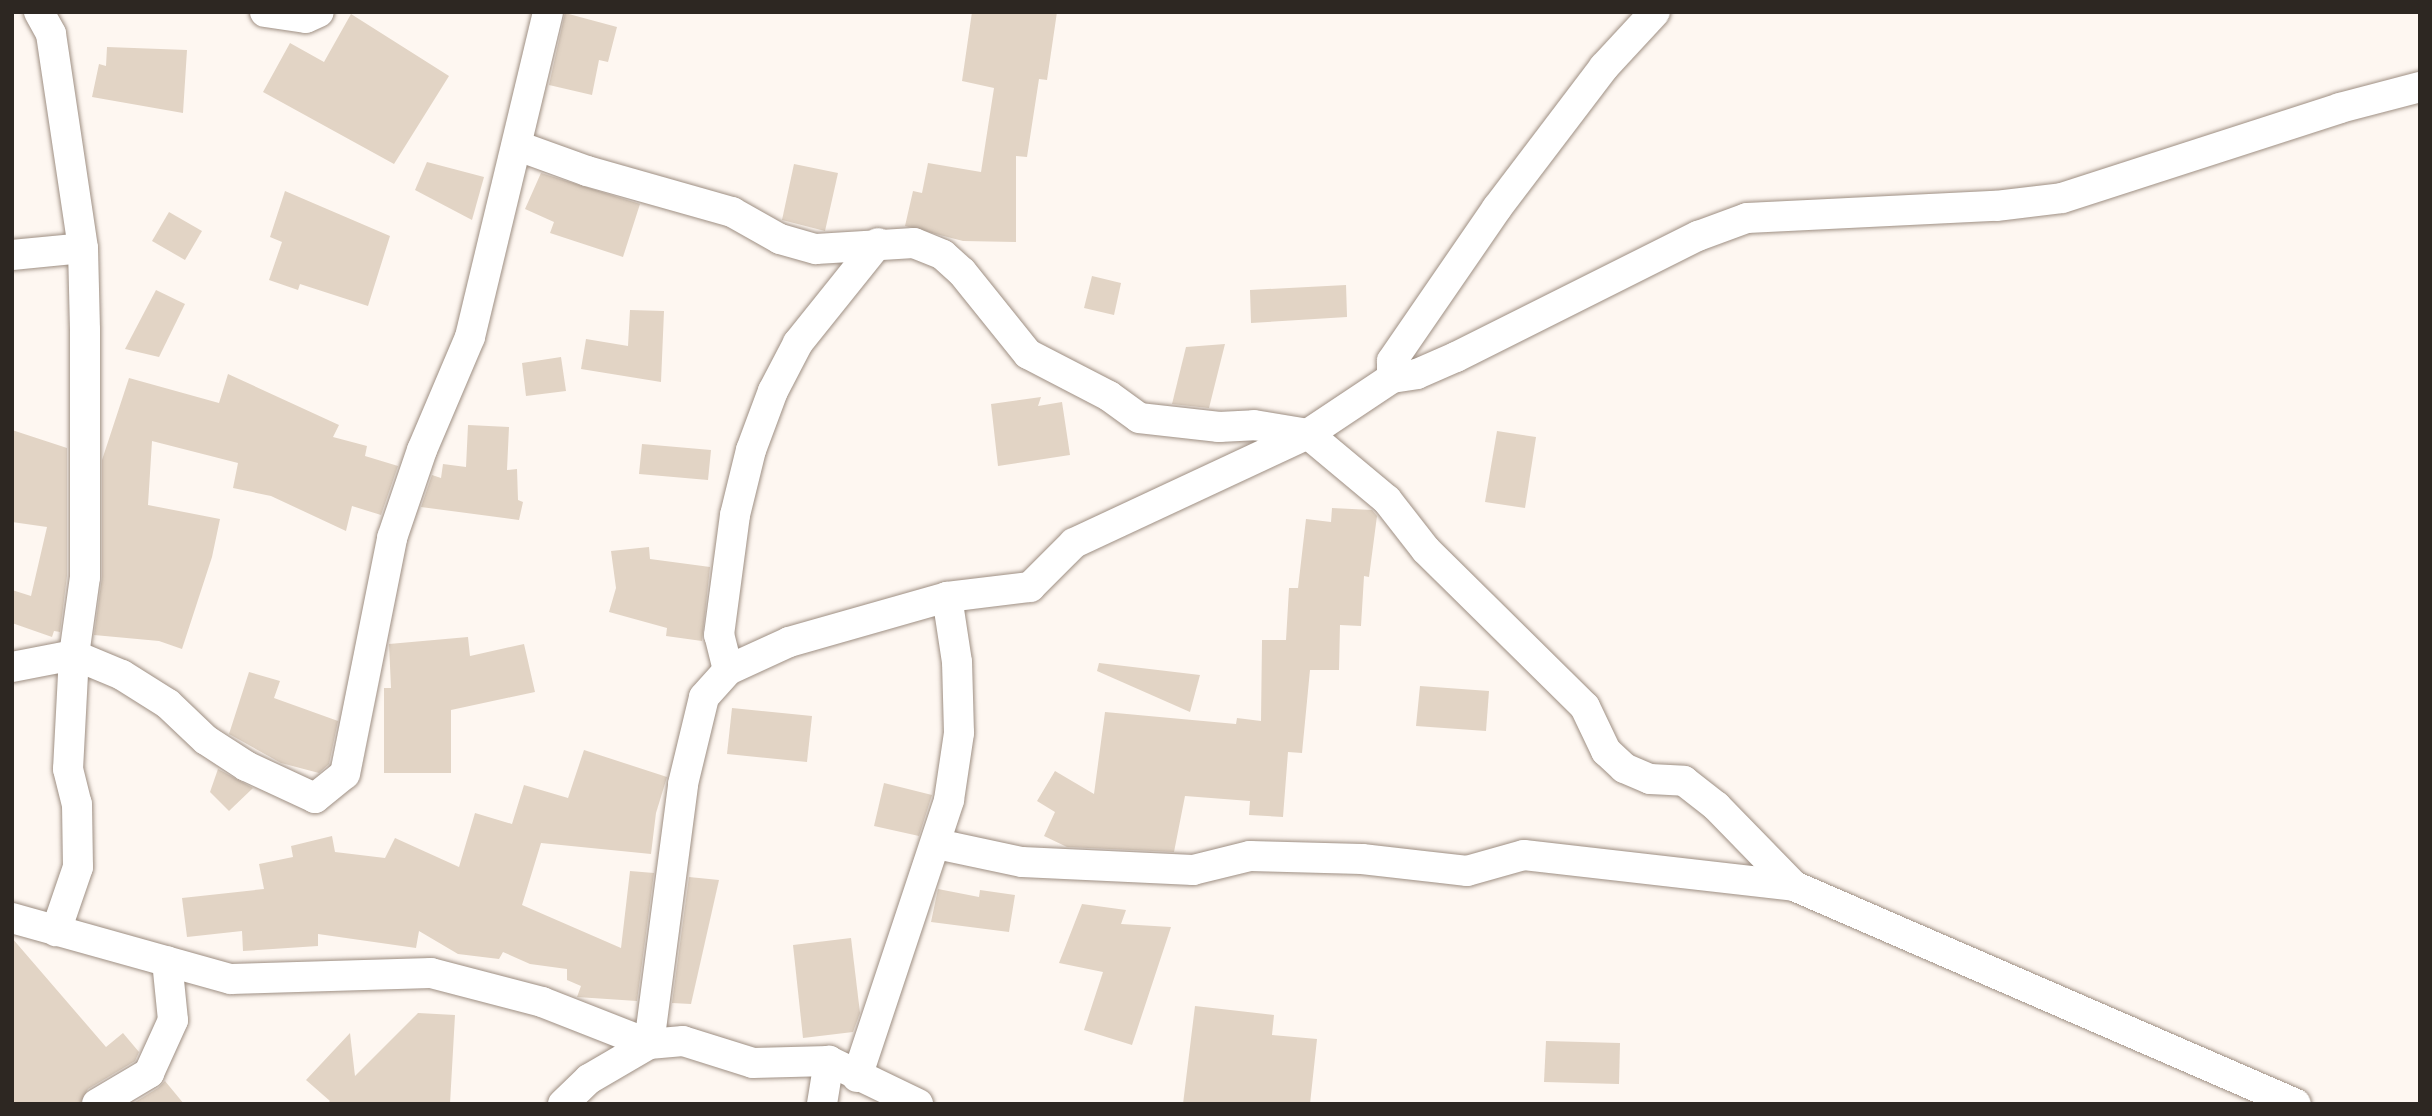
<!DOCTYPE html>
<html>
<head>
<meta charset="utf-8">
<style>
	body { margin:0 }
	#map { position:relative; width:2432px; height:1116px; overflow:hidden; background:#fef7f1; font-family:"Alegreya Sans",sans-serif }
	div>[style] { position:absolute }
	.building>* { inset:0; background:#e2d4c5 }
	.roads { filter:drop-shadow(0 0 2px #9e8f83) drop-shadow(0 0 2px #9e8f83) }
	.street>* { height:30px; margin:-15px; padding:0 15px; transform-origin:15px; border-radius:15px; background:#fff }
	span { translate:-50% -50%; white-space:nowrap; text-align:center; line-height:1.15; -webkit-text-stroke:5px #fff; paint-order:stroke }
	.frame { position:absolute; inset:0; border:14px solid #2d2722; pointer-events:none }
</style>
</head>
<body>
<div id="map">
	<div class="building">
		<div style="clip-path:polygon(972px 12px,1057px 12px,1047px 80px,1039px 79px,1027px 157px,1016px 156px,1016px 242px,963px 241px,905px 226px,913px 191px,922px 193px,928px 163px,981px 172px,994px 88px,962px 81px)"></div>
		<div style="clip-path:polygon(565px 13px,617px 27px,608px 62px,599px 60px,592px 95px,549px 85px)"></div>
		<div style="clip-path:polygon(351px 14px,449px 76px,394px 164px,263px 92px,290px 43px,324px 62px)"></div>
		<div style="clip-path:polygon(107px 47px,187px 50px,183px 113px,92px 97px,99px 64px,106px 66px)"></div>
		<div style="clip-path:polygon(427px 162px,484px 177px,472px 220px,415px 190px)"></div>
		<div style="clip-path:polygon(794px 164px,838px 173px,825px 231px,782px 220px)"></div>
		<div style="clip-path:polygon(541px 173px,640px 204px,623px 257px,550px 233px,554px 222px,525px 209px)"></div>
		<div style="clip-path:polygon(285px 191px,390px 236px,368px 306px,300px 284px,298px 290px,269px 280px,282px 242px,270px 237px)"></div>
		<div style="clip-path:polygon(169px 212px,202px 231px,185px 260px,152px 241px)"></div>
		<div style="clip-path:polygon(1092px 276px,1121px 283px,1114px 315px,1084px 308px)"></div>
		<div style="clip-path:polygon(1346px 285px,1347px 317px,1251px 323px,1250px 290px)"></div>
		<div style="clip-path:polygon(156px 290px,185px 304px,159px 357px,125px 349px)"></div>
		<div style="clip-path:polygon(630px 310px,664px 311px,661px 382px,581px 369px,586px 339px,628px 346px)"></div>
		<div style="clip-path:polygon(1225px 344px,1209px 408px,1172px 404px,1186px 347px)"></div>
		<div style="clip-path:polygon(561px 357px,566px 391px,526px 396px,522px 363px)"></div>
		<div style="clip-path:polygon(228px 374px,339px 425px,333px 437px,367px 446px,365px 456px,398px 466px,381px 515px,352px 506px,346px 531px,271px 496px,233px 488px,238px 463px,152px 441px,148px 505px,220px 519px,212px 557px,182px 649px,159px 641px,94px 635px,102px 577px,102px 460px,129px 378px,219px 403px)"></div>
		<div style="clip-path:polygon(1041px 397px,1038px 406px,1062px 402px,1070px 455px,998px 466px,991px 404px)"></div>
		<div style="clip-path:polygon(468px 425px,509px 427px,507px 470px,517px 469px,518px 500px,523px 502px,519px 520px,421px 507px,432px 475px,441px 478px,443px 464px,466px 467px)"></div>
		<div style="clip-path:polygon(12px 430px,67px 448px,67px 576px,60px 632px,54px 631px,52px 637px,12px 623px,12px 590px,31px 596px,47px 527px,12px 522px)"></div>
		<div style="clip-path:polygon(1497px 431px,1536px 437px,1525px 508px,1485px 502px)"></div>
		<div style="clip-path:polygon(642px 444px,711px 450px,708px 480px,639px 474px)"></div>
		<div style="clip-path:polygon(1332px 508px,1372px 510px,1377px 516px,1369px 577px,1364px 576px,1361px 626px,1340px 625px,1339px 670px,1310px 670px,1302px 753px,1288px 752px,1283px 817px,1249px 815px,1250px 801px,1185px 796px,1174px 852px,1067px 847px,1044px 836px,1055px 812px,1037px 801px,1055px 771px,1094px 794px,1105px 712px,1236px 724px,1237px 718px,1261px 721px,1262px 640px,1286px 640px,1289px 588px,1298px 588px,1306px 519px,1331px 522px)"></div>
		<div style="clip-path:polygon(649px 547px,650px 559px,710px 567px,702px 641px,666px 636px,667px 628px,609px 612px,616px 588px,611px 551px)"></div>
		<div style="clip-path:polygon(468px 637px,470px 656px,524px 644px,535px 692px,451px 710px,451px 773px,384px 773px,384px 688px,391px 688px,389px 644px)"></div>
		<div style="clip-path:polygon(1099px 663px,1200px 675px,1190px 712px,1097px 671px)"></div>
		<div style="clip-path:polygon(249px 672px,280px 681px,274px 698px,338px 721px,329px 764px,319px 773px,281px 763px,229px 734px)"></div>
		<div style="clip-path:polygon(1420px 686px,1489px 691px,1486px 731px,1416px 726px)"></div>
		<div style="clip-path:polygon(732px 708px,812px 716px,807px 762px,727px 754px)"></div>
		<div style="clip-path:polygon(584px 750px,667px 777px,656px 813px,651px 854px,541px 843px,522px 905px,621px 948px,630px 871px,654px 873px,637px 1001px,577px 997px,581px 986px,567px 980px,567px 969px,530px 964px,503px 952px,499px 959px,458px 954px,419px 931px,416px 948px,318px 934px,318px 946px,243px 951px,242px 931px,187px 937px,182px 898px,264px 889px,259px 864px,293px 857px,291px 846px,332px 836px,335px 852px,385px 858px,395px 838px,459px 867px,475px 813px,512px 824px,524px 785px,568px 798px)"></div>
		<div style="clip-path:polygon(218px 769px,253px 788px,229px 811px,210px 792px)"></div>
		<div style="clip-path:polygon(884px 783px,932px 795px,919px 836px,874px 826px)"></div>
		<div style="clip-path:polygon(689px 877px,719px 880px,691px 1004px,672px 1003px)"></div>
		<div style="clip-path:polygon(938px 889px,979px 897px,980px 890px,1015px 895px,1009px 932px,931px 922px)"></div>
		<div style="clip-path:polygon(1082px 904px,1126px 910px,1121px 924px,1171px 927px,1132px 1045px,1084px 1030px,1103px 972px,1059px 963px)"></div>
		<div style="clip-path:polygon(12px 938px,106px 1047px,123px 1033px,139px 1052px,135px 1061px,88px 1089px,80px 1104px,12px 1104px)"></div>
		<div style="clip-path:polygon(851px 938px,860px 1013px,853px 1032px,803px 1038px,793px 945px)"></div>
		<div style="clip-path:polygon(1195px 1006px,1274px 1015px,1272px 1035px,1317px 1039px,1310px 1104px,1183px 1104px)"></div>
		<div style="clip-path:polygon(418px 1013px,455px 1015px,450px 1104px,327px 1104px,330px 1101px,306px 1080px,350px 1033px,355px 1076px)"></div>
		<div style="clip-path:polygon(1546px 1041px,1620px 1043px,1619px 1084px,1544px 1082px)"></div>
		<div style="clip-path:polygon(165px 1081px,184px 1104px,132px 1104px,158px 1088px)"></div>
	</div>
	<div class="roads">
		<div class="street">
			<div style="left:39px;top:12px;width:25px;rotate:61deg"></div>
			<div style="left:51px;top:34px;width:216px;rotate:81.5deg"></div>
			<div style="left:83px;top:248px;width:82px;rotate:88.6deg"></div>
			<div style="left:85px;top:330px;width:247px;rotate:90deg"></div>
			<div style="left:85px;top:577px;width:79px;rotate:98deg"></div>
			<div style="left:74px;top:655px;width:114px;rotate:93deg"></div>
			<div style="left:68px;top:769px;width:36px;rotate:76deg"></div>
			<div style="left:77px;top:804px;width:63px;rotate:89.1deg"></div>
			<div style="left:78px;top:867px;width:68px;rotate:109deg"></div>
			<div style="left:265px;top:12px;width:41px;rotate:8.3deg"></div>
			<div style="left:306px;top:18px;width:14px;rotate:-25deg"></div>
			<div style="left:518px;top:146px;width:73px;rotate:19.9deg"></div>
			<div style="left:587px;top:171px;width:151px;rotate:15.8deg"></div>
			<div style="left:732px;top:212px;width:55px;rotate:29.4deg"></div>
			<div style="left:780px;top:239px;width:37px;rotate:16deg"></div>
			<div style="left:816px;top:249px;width:98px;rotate:-3.5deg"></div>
			<div style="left:914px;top:243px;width:31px;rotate:22deg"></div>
			<div style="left:943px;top:255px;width:25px;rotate:42deg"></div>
			<div style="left:962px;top:272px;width:105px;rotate:51.2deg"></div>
			<div style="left:1028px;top:354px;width:91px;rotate:27.4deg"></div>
			<div style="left:1109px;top:396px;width:37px;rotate:36deg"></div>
			<div style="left:1139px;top:418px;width:81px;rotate:6.4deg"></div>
			<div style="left:1219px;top:427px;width:35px;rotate:-3deg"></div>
			<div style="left:1254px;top:425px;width:55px;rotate:9.5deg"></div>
			<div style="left:1308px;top:434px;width:103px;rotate:39.9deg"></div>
			<div style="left:1387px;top:500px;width:63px;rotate:52deg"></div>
			<div style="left:1426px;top:550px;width:223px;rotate:44.6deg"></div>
			<div style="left:1585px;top:707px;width:49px;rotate:64.5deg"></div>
			<div style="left:1606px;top:751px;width:25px;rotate:43deg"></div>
			<div style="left:1624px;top:768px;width:28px;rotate:23deg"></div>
			<div style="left:1650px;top:779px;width:34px;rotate:3deg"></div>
			<div style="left:1684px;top:781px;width:41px;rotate:38deg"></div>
			<div style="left:1716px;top:806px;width:112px;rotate:45.7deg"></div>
			<div style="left:12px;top:255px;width:71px;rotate:-5.6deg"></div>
			<div style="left:1392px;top:378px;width:17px;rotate:-90deg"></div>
			<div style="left:1392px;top:361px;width:186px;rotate:-55.5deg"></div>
			<div style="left:1497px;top:208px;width:177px;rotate:-52.8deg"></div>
			<div style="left:1604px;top:67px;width:75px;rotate:-47.2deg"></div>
			<div style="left:12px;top:667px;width:63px;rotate:-11deg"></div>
			<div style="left:74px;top:655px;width:52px;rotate:22.6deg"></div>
			<div style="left:122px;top:675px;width:54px;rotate:32.2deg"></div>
			<div style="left:168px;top:704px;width:52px;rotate:43.5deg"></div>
			<div style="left:206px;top:740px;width:48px;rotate:33deg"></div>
			<div style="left:246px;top:766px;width:76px;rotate:24.9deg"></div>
			<div style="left:315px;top:798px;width:38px;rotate:-39deg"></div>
			<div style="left:345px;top:774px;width:241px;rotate:-78.7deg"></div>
			<div style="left:392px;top:538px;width:93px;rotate:-71.2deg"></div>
			<div style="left:422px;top:450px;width:123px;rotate:-67deg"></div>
			<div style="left:470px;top:337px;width:334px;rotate:-76.5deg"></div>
			<div style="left:728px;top:670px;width:36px;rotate:-104deg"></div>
			<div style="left:719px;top:635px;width:121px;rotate:-82.4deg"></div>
			<div style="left:735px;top:515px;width:67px;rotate:-76.2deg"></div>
			<div style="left:751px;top:450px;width:63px;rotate:-69.6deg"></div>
			<div style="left:773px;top:391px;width:54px;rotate:-62.5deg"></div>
			<div style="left:798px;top:343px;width:128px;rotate:-51.3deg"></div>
			<div style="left:937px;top:844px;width:87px;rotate:12deg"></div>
			<div style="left:1022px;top:862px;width:171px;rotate:2.7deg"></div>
			<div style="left:1193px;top:870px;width:59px;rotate:-13.8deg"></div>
			<div style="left:1250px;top:856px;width:112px;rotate:1.5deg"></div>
			<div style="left:1362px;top:859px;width:106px;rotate:6.5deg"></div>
			<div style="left:1467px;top:871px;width:59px;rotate:-15.7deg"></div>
			<div style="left:1524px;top:855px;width:272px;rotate:6.5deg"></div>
			<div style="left:1794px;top:886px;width:547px;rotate:23.47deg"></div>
			<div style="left:12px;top:918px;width:227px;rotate:15.6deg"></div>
			<div style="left:231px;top:979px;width:200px;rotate:-1.7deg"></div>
			<div style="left:431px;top:973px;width:115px;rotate:14.6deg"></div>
			<div style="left:542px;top:1002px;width:115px;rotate:21.4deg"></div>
			<div style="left:649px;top:1044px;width:34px;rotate:-5deg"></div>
			<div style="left:683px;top:1041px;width:73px;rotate:17.4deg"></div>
			<div style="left:753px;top:1063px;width:76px;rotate:-1.5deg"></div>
			<div style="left:829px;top:1061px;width:99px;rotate:25.8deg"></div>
			<div style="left:857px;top:1077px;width:292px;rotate:-71.6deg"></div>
			<div style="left:949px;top:800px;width:68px;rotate:-81.5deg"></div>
			<div style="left:959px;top:733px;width:71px;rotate:-91.6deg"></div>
			<div style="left:957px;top:662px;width:66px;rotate:-98.7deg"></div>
			<div style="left:97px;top:1104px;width:61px;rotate:-30.8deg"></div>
			<div style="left:149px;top:1073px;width:58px;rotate:-65.6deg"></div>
			<div style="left:173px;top:1020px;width:59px;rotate:-95.8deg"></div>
			<div style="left:563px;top:1104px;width:36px;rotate:-44deg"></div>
			<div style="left:589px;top:1079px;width:69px;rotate:-30.3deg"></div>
			<div style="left:649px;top:1044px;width:262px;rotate:-82.5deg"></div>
			<div style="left:683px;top:784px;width:89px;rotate:-76.4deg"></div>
			<div style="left:704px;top:697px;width:36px;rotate:-48deg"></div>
			<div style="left:728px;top:670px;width:67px;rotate:-24.7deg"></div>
			<div style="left:789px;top:642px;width:164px;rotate:-15.9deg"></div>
			<div style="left:947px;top:597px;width:84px;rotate:-6.9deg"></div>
			<div style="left:1030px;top:587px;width:62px;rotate:-45deg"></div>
			<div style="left:1074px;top:543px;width:258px;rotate:-25deg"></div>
			<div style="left:1308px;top:434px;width:101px;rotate:-33.7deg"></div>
			<div style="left:1392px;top:378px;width:25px;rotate:-9deg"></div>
			<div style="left:1417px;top:374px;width:43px;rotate:-23.6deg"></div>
			<div style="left:1456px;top:357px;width:271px;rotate:-26.6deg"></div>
			<div style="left:1698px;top:236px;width:52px;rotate:-20.2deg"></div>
			<div style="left:1747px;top:218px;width:249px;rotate:-2.8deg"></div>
			<div style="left:1996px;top:206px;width:66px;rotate:-6.9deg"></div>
			<div style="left:2062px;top:198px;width:292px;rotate:-17.9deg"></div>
			<div style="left:2340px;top:108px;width:83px;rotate:-14.7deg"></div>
			<div style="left:822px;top:1104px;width:44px;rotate:-80.8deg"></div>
		</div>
	</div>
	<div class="frame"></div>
</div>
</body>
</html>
